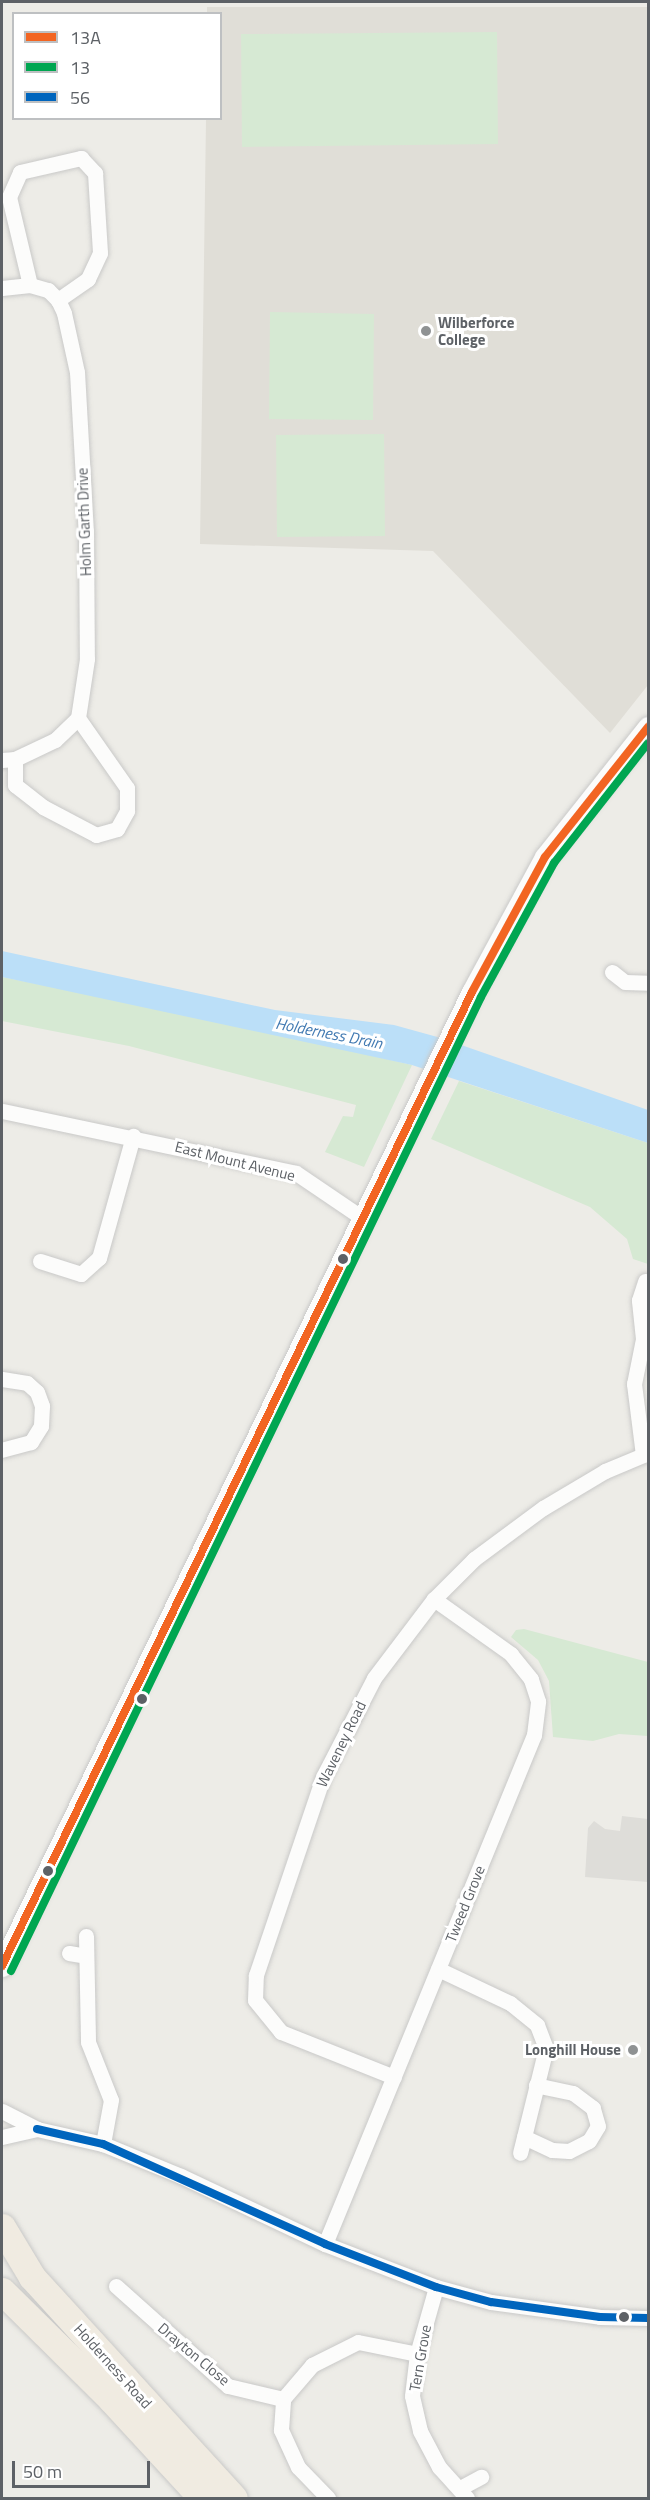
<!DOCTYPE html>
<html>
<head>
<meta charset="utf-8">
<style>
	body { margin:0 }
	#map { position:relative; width:650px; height:2500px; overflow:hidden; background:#edece7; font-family:"Titillium Web",sans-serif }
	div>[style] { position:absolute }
	.industrial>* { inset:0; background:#deddd9 }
	.education>* { inset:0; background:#e0ded7 }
	.green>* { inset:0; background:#d6e9d3 }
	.water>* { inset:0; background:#bbdff8 }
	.roads { filter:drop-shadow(0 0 2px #c9c9c8) drop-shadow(0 0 2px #c9c9c8) }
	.street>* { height:15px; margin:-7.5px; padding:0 7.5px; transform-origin:7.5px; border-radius:7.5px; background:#fcfcfb }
	.secondary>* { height:21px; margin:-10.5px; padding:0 10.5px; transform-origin:10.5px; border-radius:10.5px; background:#fcfcfb }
	.highway>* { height:27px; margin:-13.5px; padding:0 13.5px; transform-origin:13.5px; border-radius:13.5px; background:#f0ebe1 }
	.bus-1>* { height:8px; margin:-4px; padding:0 4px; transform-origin:4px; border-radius:4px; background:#f26522 }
	.bus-2>* { height:8px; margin:-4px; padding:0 4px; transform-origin:4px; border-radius:4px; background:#00a651 }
	.bus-3>* { height:8px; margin:-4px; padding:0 4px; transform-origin:4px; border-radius:4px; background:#0065bd }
	.dots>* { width:16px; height:16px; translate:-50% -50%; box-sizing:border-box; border:3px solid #fff; border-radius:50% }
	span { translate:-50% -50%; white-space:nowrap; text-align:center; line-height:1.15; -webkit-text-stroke:6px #fff; paint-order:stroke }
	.poi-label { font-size:15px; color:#5d6166; font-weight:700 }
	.left { translate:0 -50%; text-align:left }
	.right { translate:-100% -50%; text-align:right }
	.street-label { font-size:15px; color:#5d6166 }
	.water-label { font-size:16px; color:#427ab2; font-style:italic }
	.frame { position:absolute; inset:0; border:3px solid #5d6166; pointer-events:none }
	.legend { position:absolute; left:12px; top:12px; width:210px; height:108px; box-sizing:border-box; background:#fff; border:2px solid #bec0c2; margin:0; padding:8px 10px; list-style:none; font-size:18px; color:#5d6166 }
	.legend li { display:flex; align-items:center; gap:12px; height:30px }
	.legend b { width:30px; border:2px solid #bec0c2 }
	.scale { position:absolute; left:12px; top:2461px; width:138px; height:27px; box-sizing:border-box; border:3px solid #5d6166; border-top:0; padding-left:8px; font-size:18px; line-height:21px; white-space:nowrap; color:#5d6166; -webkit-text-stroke:4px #fff; paint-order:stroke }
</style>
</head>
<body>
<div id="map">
	<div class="industrial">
		<div style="clip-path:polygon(622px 1816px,648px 1819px,648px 1882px,585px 1877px,588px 1828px,594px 1821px,605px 1829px,620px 1831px)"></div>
	</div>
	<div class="education">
		<div style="clip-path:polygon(207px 7px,648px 7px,648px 685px,610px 733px,433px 551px,200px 544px,206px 119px,220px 118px,220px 14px,207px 13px)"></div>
	</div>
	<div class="green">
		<div style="clip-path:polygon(497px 32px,498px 144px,242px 147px,241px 34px)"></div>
		<div style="clip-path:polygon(270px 312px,374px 314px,373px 420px,269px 419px)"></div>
		<div style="clip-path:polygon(384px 434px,385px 536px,277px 537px,276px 435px)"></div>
		<div style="clip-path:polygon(2px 977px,219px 1020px,412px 1065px,364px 1167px,325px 1152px,343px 1116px,353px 1117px,356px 1105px,129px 1046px,2px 1021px)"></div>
		<div style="clip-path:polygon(459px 1081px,648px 1143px,648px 1264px,633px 1259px,627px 1239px,590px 1207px,431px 1139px)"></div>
		<div style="clip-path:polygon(524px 1629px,648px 1662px,648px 1736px,619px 1734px,593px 1741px,553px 1737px,549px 1681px,538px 1660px,511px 1637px,516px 1630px)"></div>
	</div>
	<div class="water">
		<div style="clip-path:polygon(2px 951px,275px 1010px,394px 1025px,441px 1038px,648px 1110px,648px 1143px,412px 1065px,2px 977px)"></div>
	</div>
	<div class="roads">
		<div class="street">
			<div style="left:30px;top:285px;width:90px;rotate:-103.4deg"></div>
			<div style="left:9px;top:197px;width:27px;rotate:-66deg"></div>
			<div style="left:20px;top:172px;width:63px;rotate:-12.9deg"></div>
			<div style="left:81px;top:158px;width:21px;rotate:47deg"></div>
			<div style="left:95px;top:173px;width:80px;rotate:86.4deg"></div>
			<div style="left:100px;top:253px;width:29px;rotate:115deg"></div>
			<div style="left:88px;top:279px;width:37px;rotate:145deg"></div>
			<div style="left:2px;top:288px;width:28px;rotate:-6deg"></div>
			<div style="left:30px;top:285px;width:19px;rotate:16deg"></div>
			<div style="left:48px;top:290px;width:14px;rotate:45deg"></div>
			<div style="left:58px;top:300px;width:14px;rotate:65deg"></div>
			<div style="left:64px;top:313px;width:60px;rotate:77.6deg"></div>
			<div style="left:77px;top:372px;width:159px;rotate:86.8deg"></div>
			<div style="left:86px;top:531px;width:128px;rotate:89.6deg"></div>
			<div style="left:87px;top:659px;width:60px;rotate:98.7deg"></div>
			<div style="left:78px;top:718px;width:32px;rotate:136deg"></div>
			<div style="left:55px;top:740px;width:44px;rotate:154.6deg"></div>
			<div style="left:15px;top:759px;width:13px;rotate:176deg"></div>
			<div style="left:15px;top:759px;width:26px;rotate:90deg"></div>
			<div style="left:15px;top:785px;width:36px;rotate:38deg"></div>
			<div style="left:43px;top:807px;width:60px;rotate:27.8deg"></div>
			<div style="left:96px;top:835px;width:22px;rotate:-16deg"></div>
			<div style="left:117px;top:829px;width:21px;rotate:-61deg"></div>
			<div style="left:127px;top:811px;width:23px;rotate:-90deg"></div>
			<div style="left:127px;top:788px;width:85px;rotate:-125deg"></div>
			<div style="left:612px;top:972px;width:16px;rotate:38deg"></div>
			<div style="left:625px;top:982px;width:23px;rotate:2deg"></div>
			<div style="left:2px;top:1111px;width:300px;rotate:11.9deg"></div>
			<div style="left:296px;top:1173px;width:78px;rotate:34.1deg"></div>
			<div style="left:40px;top:1261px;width:43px;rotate:17.6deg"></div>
			<div style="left:81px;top:1274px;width:24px;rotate:-42deg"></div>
			<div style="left:99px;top:1258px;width:127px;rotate:-74.4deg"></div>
			<div style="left:2px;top:1379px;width:25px;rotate:9deg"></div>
			<div style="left:27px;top:1383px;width:13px;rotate:42deg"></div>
			<div style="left:37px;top:1392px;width:15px;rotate:70deg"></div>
			<div style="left:42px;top:1406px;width:20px;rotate:93deg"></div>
			<div style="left:41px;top:1426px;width:19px;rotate:122deg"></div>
			<div style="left:31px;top:1442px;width:30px;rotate:165deg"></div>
			<div style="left:643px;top:1455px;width:72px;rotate:-97.2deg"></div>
			<div style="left:634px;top:1384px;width:46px;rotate:-78.7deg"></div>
			<div style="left:643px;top:1339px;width:39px;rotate:-96deg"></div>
			<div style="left:639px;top:1300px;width:20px;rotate:-72deg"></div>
			<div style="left:86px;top:1936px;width:106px;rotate:88.9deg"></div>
			<div style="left:88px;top:2042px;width:62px;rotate:68.4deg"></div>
			<div style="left:111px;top:2100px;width:45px;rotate:100.3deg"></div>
			<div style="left:69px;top:1953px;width:17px;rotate:10deg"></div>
			<div style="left:438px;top:1969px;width:80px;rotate:25.3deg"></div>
			<div style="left:510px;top:2003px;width:35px;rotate:39deg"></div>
			<div style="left:537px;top:2025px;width:25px;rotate:69deg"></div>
			<div style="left:546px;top:2048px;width:108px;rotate:103.9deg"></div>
			<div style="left:394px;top:2077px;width:122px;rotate:-158.3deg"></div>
			<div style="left:281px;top:2032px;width:41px;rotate:-129.1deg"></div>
			<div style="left:255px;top:2000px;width:25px;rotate:-88deg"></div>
			<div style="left:256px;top:1975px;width:209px;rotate:-71.3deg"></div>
			<div style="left:323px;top:1777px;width:111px;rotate:-62.7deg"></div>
			<div style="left:374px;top:1678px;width:99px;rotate:-52.8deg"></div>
			<div style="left:434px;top:1599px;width:57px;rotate:-45deg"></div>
			<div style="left:474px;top:1559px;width:86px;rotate:-36.5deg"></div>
			<div style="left:543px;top:1508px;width:72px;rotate:-30.8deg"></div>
			<div style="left:605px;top:1471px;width:47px;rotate:-22.7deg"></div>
			<div style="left:2px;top:2111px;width:39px;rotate:27deg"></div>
			<div style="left:37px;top:2129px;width:68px;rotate:12.8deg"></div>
			<div style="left:103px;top:2144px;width:84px;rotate:22.3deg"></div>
			<div style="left:181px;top:2176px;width:159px;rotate:25.3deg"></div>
			<div style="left:325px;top:2244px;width:119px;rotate:21.2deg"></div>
			<div style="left:436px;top:2287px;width:57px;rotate:15.3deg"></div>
			<div style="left:491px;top:2302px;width:110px;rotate:7.8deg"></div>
			<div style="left:600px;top:2317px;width:48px;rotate:1.2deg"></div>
			<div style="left:2px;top:2137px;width:36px;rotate:-13deg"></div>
			<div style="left:524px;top:2137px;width:31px;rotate:25deg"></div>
			<div style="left:552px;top:2150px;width:17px;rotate:3deg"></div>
			<div style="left:569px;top:2151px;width:22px;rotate:-27deg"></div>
			<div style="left:589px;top:2141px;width:17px;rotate:-59deg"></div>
			<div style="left:598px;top:2126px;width:19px;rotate:-106deg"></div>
			<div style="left:593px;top:2108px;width:25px;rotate:-143deg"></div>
			<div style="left:573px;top:2093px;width:38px;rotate:-168deg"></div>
			<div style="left:325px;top:2244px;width:550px;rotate:-67.68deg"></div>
			<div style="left:534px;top:1735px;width:34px;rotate:-83deg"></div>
			<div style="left:538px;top:1701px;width:23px;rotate:-108deg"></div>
			<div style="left:531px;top:1679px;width:32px;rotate:-129deg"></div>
			<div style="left:511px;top:1654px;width:95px;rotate:-144.5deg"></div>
			<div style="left:116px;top:2286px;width:150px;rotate:41.8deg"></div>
			<div style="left:228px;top:2386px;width:57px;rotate:13.3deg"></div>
			<div style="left:436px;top:2287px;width:70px;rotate:105.8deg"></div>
			<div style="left:417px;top:2354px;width:42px;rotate:96.8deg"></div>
			<div style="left:412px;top:2396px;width:36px;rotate:77deg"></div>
			<div style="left:420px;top:2431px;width:41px;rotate:62.2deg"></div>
			<div style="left:439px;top:2467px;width:42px;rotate:47.9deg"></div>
			<div style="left:460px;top:2488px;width:24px;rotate:-28deg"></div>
			<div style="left:328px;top:2498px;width:43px;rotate:-134.1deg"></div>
			<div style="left:298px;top:2467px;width:41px;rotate:-114.7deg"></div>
			<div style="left:281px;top:2430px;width:31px;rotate:-86deg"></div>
			<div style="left:283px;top:2399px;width:45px;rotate:-49.5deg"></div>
			<div style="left:312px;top:2365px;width:51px;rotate:-26.6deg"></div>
			<div style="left:358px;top:2342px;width:60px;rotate:11.5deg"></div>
		</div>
		<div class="secondary">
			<div style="left:2px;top:1966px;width:1081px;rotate:-64.24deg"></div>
			<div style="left:472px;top:992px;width:153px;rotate:-61.6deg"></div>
			<div style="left:545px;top:857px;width:166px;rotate:-51.6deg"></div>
		</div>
		<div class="highway">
			<div style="left:2px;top:2227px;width:58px;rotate:59deg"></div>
			<div style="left:32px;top:2277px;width:299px;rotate:47.6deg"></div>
			<div style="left:2px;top:2291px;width:153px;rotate:44.7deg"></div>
			<div style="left:111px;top:2399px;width:134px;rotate:47.4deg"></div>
		</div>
	</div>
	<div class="bus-1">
		<div style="left:2px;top:1966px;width:1081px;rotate:-64.24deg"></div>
		<div style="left:472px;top:992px;width:153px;rotate:-61.6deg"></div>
		<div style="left:545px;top:857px;width:166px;rotate:-51.6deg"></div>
	</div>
	<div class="bus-2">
		<div style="left:11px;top:1971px;width:1081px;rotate:-64.24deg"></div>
		<div style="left:481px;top:997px;width:153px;rotate:-61.4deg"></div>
		<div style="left:554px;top:863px;width:152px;rotate:-51.9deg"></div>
	</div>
	<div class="bus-3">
		<div style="left:37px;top:2129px;width:68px;rotate:12.8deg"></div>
		<div style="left:103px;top:2144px;width:243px;rotate:24.2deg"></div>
		<div style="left:325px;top:2244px;width:119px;rotate:21.2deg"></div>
		<div style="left:436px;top:2287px;width:57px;rotate:15.3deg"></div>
		<div style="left:491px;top:2302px;width:110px;rotate:7.8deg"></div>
		<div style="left:600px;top:2317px;width:48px;rotate:1.2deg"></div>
	</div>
	<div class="dots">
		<div style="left:426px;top:331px;background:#8f9293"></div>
		<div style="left:343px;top:1259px;background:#5d6166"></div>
		<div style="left:142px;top:1699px;background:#5d6166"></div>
		<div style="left:48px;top:1871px;background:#5d6166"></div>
		<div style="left:633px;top:2050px;background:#8f9293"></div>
		<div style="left:624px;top:2317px;background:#5d6166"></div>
	</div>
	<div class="poi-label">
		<span class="left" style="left:438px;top:331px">Wilberforce<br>College</span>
		<span class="right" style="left:621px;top:2050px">Longhill House</span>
	</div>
	<div class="street-label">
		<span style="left:84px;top:522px;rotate:-92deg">Holm Garth Drive</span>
		<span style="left:235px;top:1161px;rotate:14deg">East Mount Avenue</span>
		<span style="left:341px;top:1744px;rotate:-64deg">Waveney Road</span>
		<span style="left:465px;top:1904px;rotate:-68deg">Tweed Grove</span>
		<span style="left:194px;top:2354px;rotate:40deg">Drayton Close</span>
		<span style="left:420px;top:2358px;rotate:-80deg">Tern Grove</span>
		<span style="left:113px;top:2366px;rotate:48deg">Holderness Road</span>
	</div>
	<div class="water-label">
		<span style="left:329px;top:1033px;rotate:11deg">Holderness Drain</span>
	</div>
	<div class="frame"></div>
	<ul class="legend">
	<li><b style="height:8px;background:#f26522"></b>13A</li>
	<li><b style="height:8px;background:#00a651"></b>13</li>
	<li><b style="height:8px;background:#0065bd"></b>56</li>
	</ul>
	<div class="scale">50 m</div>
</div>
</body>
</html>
